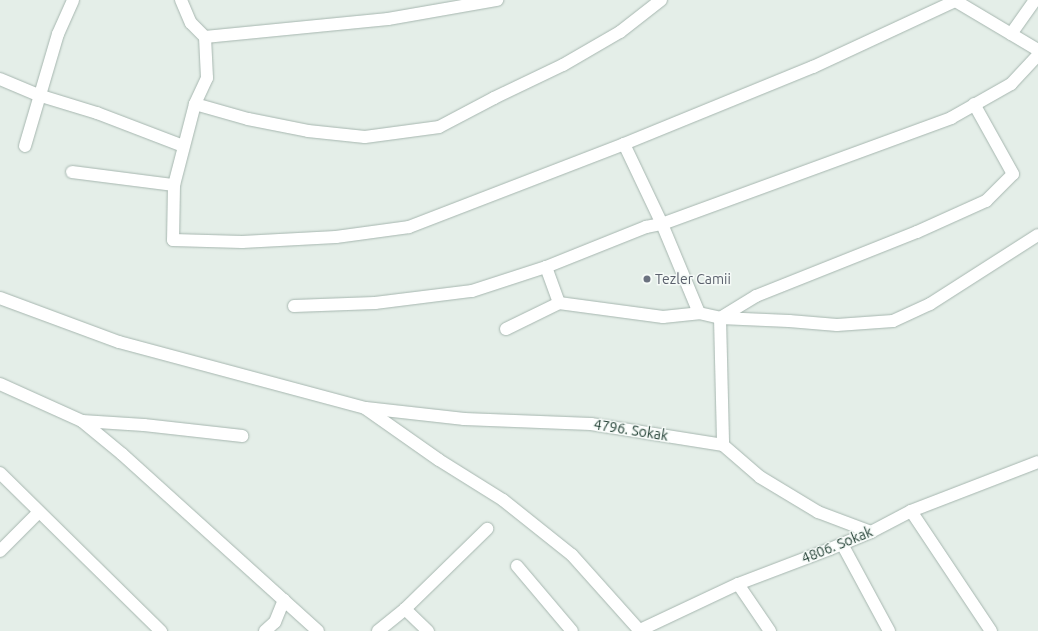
<!DOCTYPE html>
<html>
<head>
<meta charset="utf-8">
<style>
	body { margin:0 }
	#map { position:relative; width:1038px; height:631px; overflow:hidden; background:#e4eee8; font-family:Ubuntu,sans-serif }
	div>[style] { position:absolute }
	.roads { filter:drop-shadow(0 0 1px #a6b6af) drop-shadow(0 0 1px #a6b6af) }
	.street>* { height:12px; margin:-6px; padding:0 6px; transform-origin:6px; border-radius:6px; background:#fff }
	.dots>* { width:11px; height:11px; translate:-50% -50%; box-sizing:border-box; border:2px solid #f5faf7; border-radius:50% }
	span { translate:-50% -50%; white-space:nowrap; text-align:center; line-height:1.15; -webkit-text-stroke:3px #f5faf7; paint-order:stroke }
	.worship-label { font-size:14px; color:#5b616d }
	.left { translate:0 -50%; text-align:left }
	.street-label { font-size:14px; color:#234035 }
</style>
</head>
<body>
<div id="map">
	<div class="roads">
		<div class="street">
			<div style="left:181px;top:0;width:25px;rotate:67deg"></div>
			<div style="left:191px;top:23px;width:20px;rotate:45deg"></div>
			<div style="left:205px;top:37px;width:41px;rotate:87.2deg"></div>
			<div style="left:207px;top:78px;width:29px;rotate:115deg"></div>
			<div style="left:195px;top:104px;width:84px;rotate:104.5deg"></div>
			<div style="left:174px;top:185px;width:55px;rotate:91deg"></div>
			<div style="left:173px;top:240px;width:69px;rotate:1.7deg"></div>
			<div style="left:242px;top:242px;width:94px;rotate:-3deg"></div>
			<div style="left:336px;top:237px;width:74px;rotate:-7.8deg"></div>
			<div style="left:409px;top:227px;width:230px;rotate:-21.1deg"></div>
			<div style="left:624px;top:144px;width:204px;rotate:-22.2deg"></div>
			<div style="left:813px;top:67px;width:157px;rotate:-24.9deg"></div>
			<div style="left:954px;top:0;width:98px;rotate:30.8deg"></div>
			<div style="left:1011px;top:34px;width:42px;rotate:-54.8deg"></div>
			<div style="left:205px;top:37px;width:184px;rotate:-5.6deg"></div>
			<div style="left:388px;top:19px;width:111px;rotate:-9.9deg"></div>
			<div style="left:0;top:79px;width:41px;rotate:22.8deg"></div>
			<div style="left:38px;top:95px;width:62px;rotate:17deg"></div>
			<div style="left:97px;top:113px;width:92px;rotate:21deg"></div>
			<div style="left:195px;top:104px;width:55px;rotate:15.8deg"></div>
			<div style="left:248px;top:119px;width:61px;rotate:11.3deg"></div>
			<div style="left:308px;top:131px;width:57px;rotate:6deg"></div>
			<div style="left:365px;top:137px;width:75px;rotate:-7.7deg"></div>
			<div style="left:439px;top:127px;width:62px;rotate:-27.8deg"></div>
			<div style="left:494px;top:98px;width:76px;rotate:-25.6deg"></div>
			<div style="left:563px;top:65px;width:66px;rotate:-30.1deg"></div>
			<div style="left:620px;top:32px;width:52px;rotate:-38deg"></div>
			<div style="left:624px;top:144px;width:89px;rotate:64.6deg"></div>
			<div style="left:662px;top:224px;width:96px;rotate:67.4deg"></div>
			<div style="left:25px;top:146px;width:117px;rotate:-73.6deg"></div>
			<div style="left:58px;top:34px;width:37px;rotate:-66deg"></div>
			<div style="left:72px;top:172px;width:103px;rotate:7.3deg"></div>
			<div style="left:546px;top:267px;width:38px;rotate:70deg"></div>
			<div style="left:559px;top:303px;width:105px;rotate:7.7deg"></div>
			<div style="left:663px;top:317px;width:36px;rotate:-6deg"></div>
			<div style="left:699px;top:313px;width:22px;rotate:13deg"></div>
			<div style="left:720px;top:318px;width:69px;rotate:2.5deg"></div>
			<div style="left:789px;top:321px;width:48px;rotate:4.8deg"></div>
			<div style="left:837px;top:325px;width:56px;rotate:-4.1deg"></div>
			<div style="left:893px;top:321px;width:41px;rotate:-24.7deg"></div>
			<div style="left:930px;top:304px;width:128px;rotate:-32.6deg"></div>
			<div style="left:0;top:298px;width:127px;rotate:20.3deg"></div>
			<div style="left:119px;top:342px;width:255px;rotate:15deg"></div>
			<div style="left:365px;top:408px;width:90px;rotate:35.1deg"></div>
			<div style="left:439px;top:460px;width:75px;rotate:32deg"></div>
			<div style="left:503px;top:500px;width:88px;rotate:38.6deg"></div>
			<div style="left:572px;top:555px;width:101px;rotate:48.2deg"></div>
			<div style="left:294px;top:306px;width:81px;rotate:-2.1deg"></div>
			<div style="left:375px;top:303px;width:98px;rotate:-7.1deg"></div>
			<div style="left:472px;top:291px;width:78px;rotate:-18deg"></div>
			<div style="left:546px;top:267px;width:108px;rotate:-21.8deg"></div>
			<div style="left:646px;top:227px;width:16px;rotate:-11deg"></div>
			<div style="left:662px;top:224px;width:308px;rotate:-20.1deg"></div>
			<div style="left:951px;top:118px;width:69px;rotate:-29.5deg"></div>
			<div style="left:1011px;top:84px;width:40px;rotate:-47deg"></div>
			<div style="left:720px;top:318px;width:42px;rotate:-31.4deg"></div>
			<div style="left:756px;top:296px;width:173px;rotate:-21.7deg"></div>
			<div style="left:917px;top:232px;width:76px;rotate:-24.2deg"></div>
			<div style="left:986px;top:201px;width:38px;rotate:-45deg"></div>
			<div style="left:1013px;top:174px;width:80px;rotate:-119.1deg"></div>
			<div style="left:720px;top:318px;width:127px;rotate:88.6deg"></div>
			<div style="left:506px;top:329px;width:59px;rotate:-26.1deg"></div>
			<div style="left:0;top:384px;width:90px;rotate:24.3deg"></div>
			<div style="left:82px;top:421px;width:52px;rotate:39.5deg"></div>
			<div style="left:122px;top:454px;width:264px;rotate:42.1deg"></div>
			<div style="left:366px;top:408px;width:99px;rotate:6.4deg"></div>
			<div style="left:464px;top:419px;width:127px;rotate:2.3deg"></div>
			<div style="left:591px;top:424px;width:134px;rotate:9deg"></div>
			<div style="left:723px;top:445px;width:49px;rotate:40.9deg"></div>
			<div style="left:760px;top:477px;width:68px;rotate:31.1deg"></div>
			<div style="left:818px;top:512px;width:57px;rotate:20.7deg"></div>
			<div style="left:82px;top:421px;width:62px;rotate:3.7deg"></div>
			<div style="left:144px;top:425px;width:99px;rotate:6.4deg"></div>
			<div style="left:0;top:473px;width:226px;rotate:44.5deg"></div>
			<div style="left:911px;top:511px;width:144px;rotate:56.3deg"></div>
			<div style="left:842px;top:544px;width:99px;rotate:61.6deg"></div>
			<div style="left:0;top:551px;width:55px;rotate:-45deg"></div>
			<div style="left:517px;top:566px;width:85px;rotate:49.8deg"></div>
			<div style="left:738px;top:584px;width:57px;rotate:55.8deg"></div>
			<div style="left:405px;top:609px;width:115px;rotate:-44.3deg"></div>
			<div style="left:265px;top:631px;width:13px;rotate:-42deg"></div>
			<div style="left:275px;top:622px;width:24px;rotate:-68deg"></div>
			<div style="left:378px;top:631px;width:35px;rotate:-39deg"></div>
			<div style="left:405px;top:609px;width:32px;rotate:44deg"></div>
			<div style="left:638px;top:631px;width:110px;rotate:-25.2deg"></div>
			<div style="left:738px;top:584px;width:98px;rotate:-20.8deg"></div>
			<div style="left:830px;top:549px;width:44px;rotate:-22.5deg"></div>
			<div style="left:871px;top:532px;width:45px;rotate:-27.7deg"></div>
			<div style="left:911px;top:511px;width:136px;rotate:-21.1deg"></div>
		</div>
	</div>
	<div class="dots">
		<div style="left:647px;top:279px;background:#6b7280"></div>
	</div>
	<div class="worship-label">
		<span class="left" style="left:655px;top:279px">Tezler Camii</span>
	</div>
	<div class="street-label">
		<span style="left:631px;top:430px;rotate:9deg">4796. Sokak</span>
		<span style="left:837px;top:545px;rotate:-22deg">4806. Sokak</span>
	</div>
</div>
</body>
</html>
